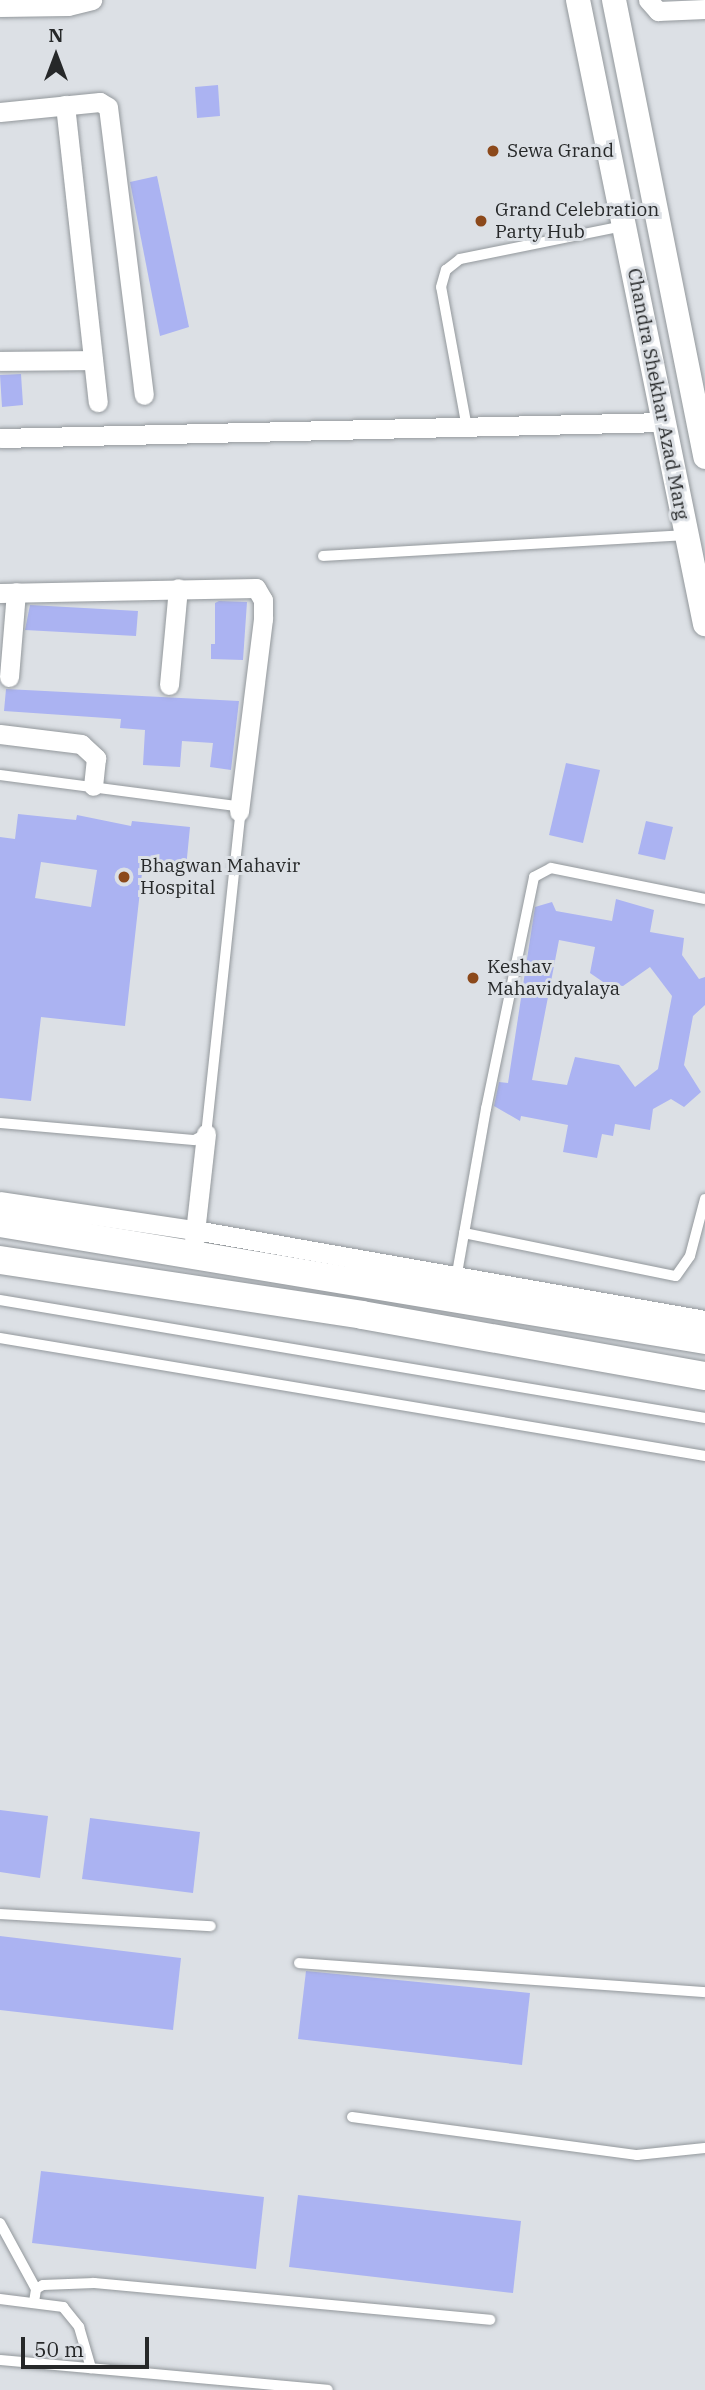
<!DOCTYPE html>
<html>
<head>
<meta charset="utf-8">
<style>
	body { margin:0 }
	#map { position:relative; width:705px; height:2390px; overflow:hidden; background:#dce0e5; font-family:"IBM Plex Serif",serif }
	div>[style] { position:absolute }
	.building>* { inset:0; background:#abb3f2 }
	.roads { filter:drop-shadow(0 0 2px #93989c) drop-shadow(0 0 2px #93989c) }
	.service>* { height:10px; margin:-5px; padding:0 5px; transform-origin:5px; border-radius:5px; background:#fff }
	.minor>* { height:19px; margin:-9.5px; padding:0 9.5px; transform-origin:9.5px; border-radius:9.5px; background:#fff }
	.tertiary>* { height:24px; margin:-12px; padding:0 12px; transform-origin:12px; border-radius:12px; background:#fff }
	.secondary>* { height:28px; margin:-14px; padding:0 14px; transform-origin:14px; border-radius:14px; background:#fff }
	.dots>* { width:19px; height:19px; translate:-50% -50%; box-sizing:border-box; border:4px solid #dce0e5; border-radius:50% }
	span { translate:-50% -50%; white-space:nowrap; text-align:center; line-height:1.15; -webkit-text-stroke:6px #dce0e5; paint-order:stroke }
	.poi-label { font-size:19px; color:#262829 }
	.left { translate:0 -50%; text-align:left }
	.street-label { font-size:19px; color:#262829 }
	.north { position:absolute; left:21px; top:21px; width:70px; height:70px; -webkit-text-stroke:5px #dce0e5; paint-order:stroke; rotate:0deg; font-size:19px; font-weight:700; line-height:28px; text-align:center; color:#262829 }
	.north::after { content:''; display:block; margin:auto; width:24px; height:32px; background:#262829; clip-path:polygon(50% 0,100% 100%,50% 72%,0 100%) }
	.scale { position:absolute; left:21px; top:2337px; width:128px; height:32px; box-sizing:border-box; border:4px solid #262829; border-top:0; padding-left:9px; font-size:21px; line-height:24px; white-space:nowrap; color:#262829; -webkit-text-stroke:5px #dce0e5; paint-order:stroke }
</style>
</head>
<body>
<div id="map">
	<div class="building">
		<div style="clip-path:polygon(218px 85px,220px 116px,197px 118px,195px 87px)"></div>
		<div style="clip-path:polygon(157px 176px,189px 327px,160px 336px,130px 182px)"></div>
		<div style="clip-path:polygon(21px 374px,23px 405px,2px 407px,0 375px)"></div>
		<div style="clip-path:polygon(219px 601px,247px 602px,243px 660px,211px 659px,211px 644px,215px 644px,215px 603px)"></div>
		<div style="clip-path:polygon(30px 605px,138px 611px,136px 636px,25px 630px)"></div>
		<div style="clip-path:polygon(6px 689px,239px 701px,231px 770px,210px 767px,213px 743px,182px 741px,180px 767px,143px 765px,145px 730px,120px 728px,121px 719px,4px 711px)"></div>
		<div style="clip-path:polygon(566px 763px,600px 770px,583px 843px,549px 835px)"></div>
		<div style="clip-path:polygon(evenodd,18px 814px,76px 820px,77px 815px,131px 826px,132px 821px,190px 827px,186px 868px,143px 864px,125px 1026px,41px 1017px,31px 1101px,0 1098px,0 837px,15px 839px,18px 814px,41px 862px,97px 870px,91px 907px,35px 898px,41px 862px)"></div>
		<div style="clip-path:polygon(646px 821px,673px 827px,665px 860px,638px 854px)"></div>
		<div style="clip-path:polygon(evenodd,616px 899px,654px 910px,650px 932px,684px 938px,682px 955px,699px 979px,705px 977px,705px 1005px,693px 1016px,684px 1065px,701px 1092px,684px 1107px,671px 1099px,653px 1109px,650px 1130px,615px 1124px,613px 1136px,602px 1134px,597px 1158px,563px 1152px,568px 1125px,521px 1116px,520px 1121px,494px 1106px,499px 1082px,508px 1083px,535px 907px,552px 902px,556px 911px,612px 921px,616px 899px,559px 940px,595px 947px,590px 973px,606px 984px,623px 986px,650px 967px,672px 996px,658px 1069px,635px 1087px,619px 1065px,575px 1057px,567px 1085px,532px 1080px,559px 940px)"></div>
		<div style="clip-path:polygon(0 1810px,48px 1816px,40px 1878px,0 1872px)"></div>
		<div style="clip-path:polygon(90px 1818px,200px 1832px,193px 1893px,82px 1879px)"></div>
		<div style="clip-path:polygon(0 1936px,181px 1958px,173px 2030px,0 2010px)"></div>
		<div style="clip-path:polygon(306px 1971px,530px 1993px,522px 2065px,298px 2039px)"></div>
		<div style="clip-path:polygon(41px 2171px,264px 2197px,256px 2269px,32px 2243px)"></div>
		<div style="clip-path:polygon(298px 2195px,521px 2221px,513px 2293px,289px 2267px)"></div>
	</div>
	<div class="roads">
		<div class="service">
			<div style="left:467px;top:428px;width:143px;rotate:-100.4deg"></div>
			<div style="left:441px;top:287px;width:18px;rotate:-74deg"></div>
			<div style="left:446px;top:270px;width:18px;rotate:-38deg"></div>
			<div style="left:460px;top:259px;width:166px;rotate:-11.4deg"></div>
			<div style="left:323px;top:556px;width:364px;rotate:-3.3deg"></div>
			<div style="left:0;top:775px;width:236px;rotate:7.5deg"></div>
			<div style="left:234px;top:806px;width:13px;rotate:61deg"></div>
			<div style="left:240px;top:817px;width:319px;rotate:96.1deg"></div>
			<div style="left:206px;top:1134px;width:13px;rotate:153deg"></div>
			<div style="left:194px;top:1140px;width:195px;rotate:-175deg"></div>
			<div style="left:464px;top:1233px;width:216px;rotate:11.5deg"></div>
			<div style="left:676px;top:1276px;width:24px;rotate:-55deg"></div>
			<div style="left:690px;top:1256px;width:59px;rotate:-75.3deg"></div>
			<div style="left:456px;top:1279px;width:173px;rotate:-80deg"></div>
			<div style="left:486px;top:1109px;width:237px;rotate:-78.3deg"></div>
			<div style="left:534px;top:877px;width:19px;rotate:-28deg"></div>
			<div style="left:551px;top:868px;width:157px;rotate:11.4deg"></div>
			<div style="left:0;top:1300px;width:715px;rotate:9.5deg"></div>
			<div style="left:0;top:1338px;width:715px;rotate:9.5deg"></div>
			<div style="left:0;top:1914px;width:211px;rotate:3.3deg"></div>
			<div style="left:299px;top:1963px;width:407px;rotate:4.1deg"></div>
			<div style="left:352px;top:2117px;width:288px;rotate:7.6deg"></div>
			<div style="left:637px;top:2155px;width:68px;rotate:-5.9deg"></div>
			<div style="left:0;top:2223px;width:75px;rotate:61.4deg"></div>
			<div style="left:0;top:2299px;width:64px;rotate:7.2deg"></div>
			<div style="left:63px;top:2307px;width:26px;rotate:51deg"></div>
			<div style="left:79px;top:2327px;width:43px;rotate:73.7deg"></div>
			<div style="left:34px;top:2302px;width:13px;rotate:-81deg"></div>
			<div style="left:36px;top:2289px;width:8px;rotate:-30deg"></div>
			<div style="left:43px;top:2285px;width:51px;rotate:-2.2deg"></div>
			<div style="left:94px;top:2283px;width:398px;rotate:5.3deg"></div>
			<div style="left:0;top:2360px;width:329px;rotate:5.2deg"></div>
		</div>
		<div class="minor">
			<div style="left:648px;top:0;width:15px;rotate:48deg"></div>
			<div style="left:658px;top:11px;width:47px;rotate:-2.4deg"></div>
			<div style="left:0;top:7px;width:68px;rotate:-0.8deg"></div>
			<div style="left:68px;top:6px;width:25px;rotate:-14deg"></div>
			<div style="left:65px;top:105px;width:299px;rotate:83.7deg"></div>
			<div style="left:0;top:112px;width:100px;rotate:-5.7deg"></div>
			<div style="left:100px;top:102px;width:9px;rotate:32deg"></div>
			<div style="left:108px;top:107px;width:290px;rotate:82.9deg"></div>
			<div style="left:0;top:361px;width:93px;rotate:-0.6deg"></div>
			<div style="left:0;top:438px;width:664px;rotate:-1.38deg"></div>
			<div style="left:0;top:593px;width:256px;rotate:-1.1deg"></div>
			<div style="left:256px;top:588px;width:14px;rotate:60deg"></div>
			<div style="left:263px;top:600px;width:19px;rotate:90deg"></div>
			<div style="left:263px;top:619px;width:194px;rotate:97.1deg"></div>
			<div style="left:9px;top:677px;width:85px;rotate:-85.3deg"></div>
			<div style="left:169px;top:685px;width:97px;rotate:-84.7deg"></div>
			<div style="left:0;top:734px;width:82px;rotate:7deg"></div>
			<div style="left:81px;top:744px;width:21px;rotate:43deg"></div>
			<div style="left:96px;top:758px;width:28px;rotate:96deg"></div>
			<div style="left:0;top:1201px;width:197px;rotate:8.5deg"></div>
			<div style="left:195px;top:1230px;width:518px;rotate:10.01deg"></div>
			<div style="left:194px;top:1241px;width:108px;rotate:-83.6deg"></div>
		</div>
		<div class="tertiary">
			<div style="left:578px;top:0;width:637px;rotate:78.5deg"></div>
			<div style="left:614px;top:0;width:466px;rotate:78.7deg"></div>
		</div>
		<div class="secondary">
			<div style="left:0;top:1223px;width:715px;rotate:9.42deg"></div>
			<div style="left:0;top:1260px;width:366px;rotate:8.6deg"></div>
			<div style="left:362px;top:1315px;width:348px;rotate:10.1deg"></div>
		</div>
	</div>
	<div class="dots">
		<div style="left:493px;top:151px;background:#8c491b"></div>
		<div style="left:481px;top:221px;background:#8c491b"></div>
		<div style="left:124px;top:877px;background:#8c491b"></div>
		<div style="left:473px;top:978px;background:#8c491b"></div>
	</div>
	<div class="poi-label">
		<span class="left" style="left:507px;top:151px">Sewa Grand</span>
		<span class="left" style="left:495px;top:221px">Grand Celebration<br>Party Hub</span>
		<span class="left" style="left:140px;top:877px">Bhagwan Mahavir<br>Hospital</span>
		<span class="left" style="left:487px;top:978px">Keshav<br>Mahavidyalaya</span>
	</div>
	<div class="street-label">
		<span style="left:658px;top:394px;rotate:79deg">Chandra Shekhar Azad Marg</span>
	</div>
	<div class="north">N</div>
	<div class="scale">50 m</div>
</div>
</body>
</html>
